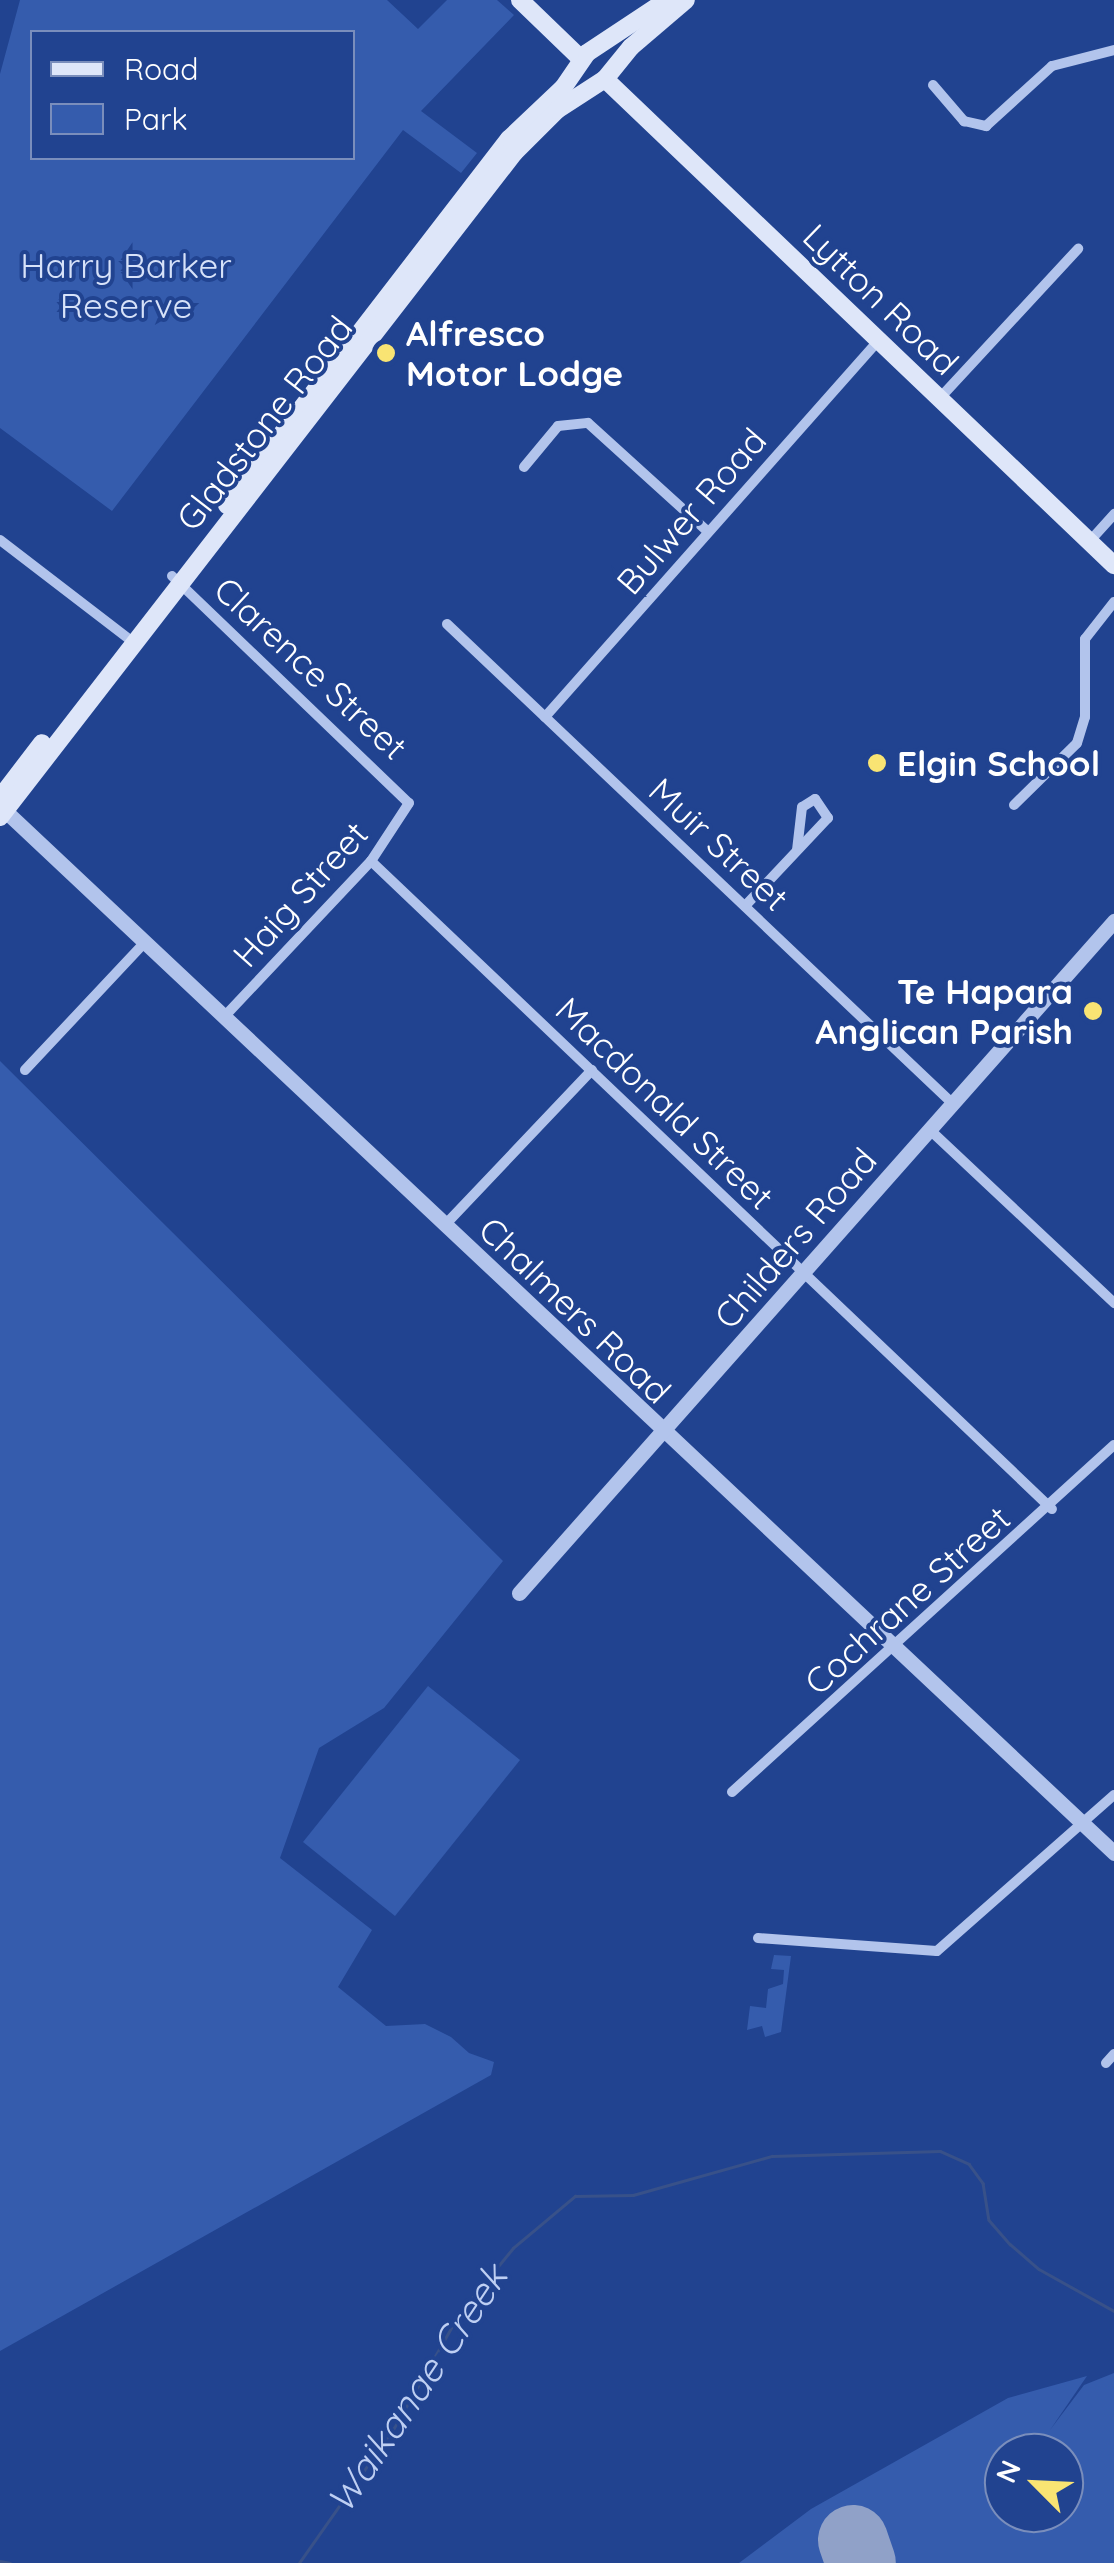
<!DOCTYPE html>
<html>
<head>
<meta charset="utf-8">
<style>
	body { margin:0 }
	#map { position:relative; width:1114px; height:2563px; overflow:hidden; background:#214390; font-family:Quicksand,sans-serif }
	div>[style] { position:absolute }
	.green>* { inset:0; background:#355cad }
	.stream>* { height:2.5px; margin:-1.25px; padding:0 1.25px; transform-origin:1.25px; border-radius:1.25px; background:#385189 }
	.runway>* { height:70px; margin:-35px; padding:0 35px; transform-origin:35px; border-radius:35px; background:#90a1c8 }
	.minor>* { height:10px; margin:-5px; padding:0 5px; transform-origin:5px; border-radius:5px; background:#b2c4ec }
	.tertiary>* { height:15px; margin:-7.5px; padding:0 7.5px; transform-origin:7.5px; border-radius:7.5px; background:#b2c4ec }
	.secondary>* { height:18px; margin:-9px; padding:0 9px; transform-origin:9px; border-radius:9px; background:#dee6f9 }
	.dots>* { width:28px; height:28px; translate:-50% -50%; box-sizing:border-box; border:5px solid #214390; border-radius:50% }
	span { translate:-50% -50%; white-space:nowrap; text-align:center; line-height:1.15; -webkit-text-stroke:8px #214390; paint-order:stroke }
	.park-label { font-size:35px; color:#d7e2f9 }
	.street-label { font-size:35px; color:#fff }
	.poi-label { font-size:35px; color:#fff; font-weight:700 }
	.left { translate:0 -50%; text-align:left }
	.right { translate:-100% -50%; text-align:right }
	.water-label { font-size:38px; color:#becff3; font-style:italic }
	.legend { position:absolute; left:30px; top:30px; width:325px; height:130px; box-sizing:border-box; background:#214390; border:2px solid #7a8ebc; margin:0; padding:12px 18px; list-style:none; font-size:30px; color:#fff }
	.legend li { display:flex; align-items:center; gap:20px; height:50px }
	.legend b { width:50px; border:2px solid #7a8ebc }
	.north { position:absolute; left:984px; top:2433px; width:100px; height:100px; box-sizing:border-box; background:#214390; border:2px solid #7a8ebc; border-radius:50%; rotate:294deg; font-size:28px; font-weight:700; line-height:40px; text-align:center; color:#fff }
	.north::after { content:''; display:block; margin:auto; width:35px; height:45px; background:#f9e473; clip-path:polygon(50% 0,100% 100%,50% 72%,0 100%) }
</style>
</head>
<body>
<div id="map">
	<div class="green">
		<div style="clip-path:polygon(evenodd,20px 0,387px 0,418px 29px,447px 0,497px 0,514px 15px,421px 111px,477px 153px,461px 173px,403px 130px,112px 511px,0 428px,0 74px,20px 0,32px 32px,352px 32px,352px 158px,32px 158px,32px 32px)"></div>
		<div style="clip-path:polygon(0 1061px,503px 1561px,384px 1708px,319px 1748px,280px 1858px,372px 1930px,338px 1987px,386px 2026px,425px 2024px,451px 2037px,469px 2053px,494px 2062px,491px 2075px,0 2351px)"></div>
		<div style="clip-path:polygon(428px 1686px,520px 1760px,395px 1916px,303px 1842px)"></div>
		<div style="clip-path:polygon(774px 1955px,791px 1956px,781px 2032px,765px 2037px,762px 2026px,747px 2030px,750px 2006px,766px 2008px,768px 1989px,783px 1984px,784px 1970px,771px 1969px)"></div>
		<div style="clip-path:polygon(evenodd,1114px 2373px,1114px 2563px,739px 2563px,811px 2509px,1008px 2398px,1087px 2376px,1050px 2430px,1084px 2385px,1114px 2373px,1004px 2453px,1064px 2453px,1064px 2513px,1004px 2513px,1004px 2453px)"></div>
	</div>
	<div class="stream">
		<div style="left:0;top:2561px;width:10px;rotate:11deg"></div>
		<div style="left:299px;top:2563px;width:165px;rotate:-54.9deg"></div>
		<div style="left:394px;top:2428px;width:131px;rotate:-60.3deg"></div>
		<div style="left:459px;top:2314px;width:85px;rotate:-50.7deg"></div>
		<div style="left:513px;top:2248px;width:81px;rotate:-40deg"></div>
		<div style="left:575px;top:2196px;width:58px;rotate:-1deg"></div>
		<div style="left:633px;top:2195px;width:144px;rotate:-15.7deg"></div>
		<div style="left:772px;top:2156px;width:168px;rotate:-1.7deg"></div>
		<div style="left:940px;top:2151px;width:32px;rotate:24deg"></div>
		<div style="left:969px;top:2164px;width:24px;rotate:54deg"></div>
		<div style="left:983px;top:2183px;width:37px;rotate:81deg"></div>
		<div style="left:989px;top:2220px;width:32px;rotate:49deg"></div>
		<div style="left:1010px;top:2244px;width:38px;rotate:41deg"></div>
		<div style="left:1039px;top:2269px;width:86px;rotate:29.2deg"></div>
	</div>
	<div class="runway">
		<div style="left:853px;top:2540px;width:24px;rotate:71deg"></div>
	</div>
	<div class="minor">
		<div style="left:933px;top:85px;width:48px;rotate:49.3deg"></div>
		<div style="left:964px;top:121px;width:23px;rotate:13deg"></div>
		<div style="left:986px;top:126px;width:89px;rotate:-42.3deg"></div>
		<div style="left:1052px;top:66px;width:64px;rotate:-14.5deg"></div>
		<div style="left:939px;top:399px;width:205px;rotate:-47.2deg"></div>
		<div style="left:524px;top:467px;width:53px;rotate:-50.3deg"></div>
		<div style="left:558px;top:426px;width:30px;rotate:-6deg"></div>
		<div style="left:588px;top:423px;width:162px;rotate:42.2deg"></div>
		<div style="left:0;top:540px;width:169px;rotate:37.5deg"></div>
		<div style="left:1089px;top:542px;width:38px;rotate:-48deg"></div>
		<div style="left:172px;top:576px;width:328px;rotate:43.8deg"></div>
		<div style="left:409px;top:803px;width:69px;rotate:123.2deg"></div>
		<div style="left:371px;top:861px;width:214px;rotate:133.3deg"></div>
		<div style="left:447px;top:624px;width:697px;rotate:43.49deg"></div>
		<div style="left:545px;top:717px;width:502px;rotate:-48.47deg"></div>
		<div style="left:1014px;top:805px;width:88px;rotate:-44.5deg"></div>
		<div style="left:1077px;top:743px;width:27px;rotate:-73deg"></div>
		<div style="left:1085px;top:717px;width:78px;rotate:-90deg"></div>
		<div style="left:1085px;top:639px;width:47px;rotate:-51.9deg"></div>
		<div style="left:371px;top:861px;width:940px;rotate:43.58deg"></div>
		<div style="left:745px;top:906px;width:121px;rotate:-46.7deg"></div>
		<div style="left:828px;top:818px;width:23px;rotate:-124deg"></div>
		<div style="left:815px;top:799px;width:15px;rotate:148deg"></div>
		<div style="left:802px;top:807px;width:43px;rotate:96.6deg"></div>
		<div style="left:25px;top:1070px;width:175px;rotate:-46.8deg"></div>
		<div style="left:930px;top:1130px;width:253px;rotate:43.2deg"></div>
		<div style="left:444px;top:1226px;width:215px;rotate:-46.5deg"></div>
		<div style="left:732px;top:1792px;width:516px;rotate:-42.25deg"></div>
		<div style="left:758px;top:1938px;width:179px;rotate:4.2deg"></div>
		<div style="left:937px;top:1951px;width:236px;rotate:-41.4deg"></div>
		<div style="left:1106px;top:2063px;width:12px;rotate:-48deg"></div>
	</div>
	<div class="tertiary">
		<div style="left:0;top:806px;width:1529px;rotate:43.22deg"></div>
		<div style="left:519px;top:1593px;width:898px;rotate:-48.48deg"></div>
	</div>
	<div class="secondary">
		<div style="left:520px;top:0;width:85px;rotate:44deg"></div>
		<div style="left:605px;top:79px;width:704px;rotate:43.68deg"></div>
		<div style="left:227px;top:505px;width:462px;rotate:-52.4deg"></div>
		<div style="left:509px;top:139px;width:74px;rotate:-43.4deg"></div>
		<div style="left:563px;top:88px;width:42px;rotate:-55.6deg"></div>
		<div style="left:587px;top:53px;width:96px;rotate:-33.5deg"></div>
		<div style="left:0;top:798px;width:69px;rotate:-52.6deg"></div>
		<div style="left:0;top:817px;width:840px;rotate:-52.26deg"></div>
		<div style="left:514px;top:153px;width:61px;rotate:-45deg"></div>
		<div style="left:557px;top:110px;width:57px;rotate:-32.9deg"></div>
		<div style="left:605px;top:79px;width:41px;rotate:-50.9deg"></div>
		<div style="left:631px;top:47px;width:72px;rotate:-40.5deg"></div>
	</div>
	<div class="dots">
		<div style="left:386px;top:353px;background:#f9e473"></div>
		<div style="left:877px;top:763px;background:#f9e473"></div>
		<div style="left:1093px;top:1011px;background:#f9e473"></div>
	</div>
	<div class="park-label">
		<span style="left:126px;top:285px">Harry Barker<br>Reserve</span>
	</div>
	<div class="street-label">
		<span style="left:881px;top:299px;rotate:44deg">Lytton Road</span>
		<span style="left:264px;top:423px;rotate:-52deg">Gladstone Road</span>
		<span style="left:691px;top:511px;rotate:-49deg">Bulwer Road</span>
		<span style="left:311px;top:668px;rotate:43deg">Clarence Street</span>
		<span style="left:719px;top:844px;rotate:43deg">Muir Street</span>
		<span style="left:300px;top:894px;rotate:-48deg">Haig Street</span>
		<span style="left:665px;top:1103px;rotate:44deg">Macdonald Street</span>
		<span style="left:795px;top:1238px;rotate:-49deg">Childers Road</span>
		<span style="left:575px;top:1310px;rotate:44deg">Chalmers Road</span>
		<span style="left:907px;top:1600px;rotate:-42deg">Cochrane Street</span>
	</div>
	<div class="poi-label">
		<span class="left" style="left:406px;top:353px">Alfresco<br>Motor Lodge</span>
		<span class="left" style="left:897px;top:763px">Elgin School</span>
		<span class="right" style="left:1073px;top:1011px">Te Hapara<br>Anglican Parish</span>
	</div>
	<div class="water-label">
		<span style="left:417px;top:2389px;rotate:-56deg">Waikanae Creek</span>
	</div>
	<ul class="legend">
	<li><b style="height:12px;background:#dee6f9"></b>Road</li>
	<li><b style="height:28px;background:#355cad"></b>Park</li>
	</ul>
	<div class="north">N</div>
</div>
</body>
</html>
